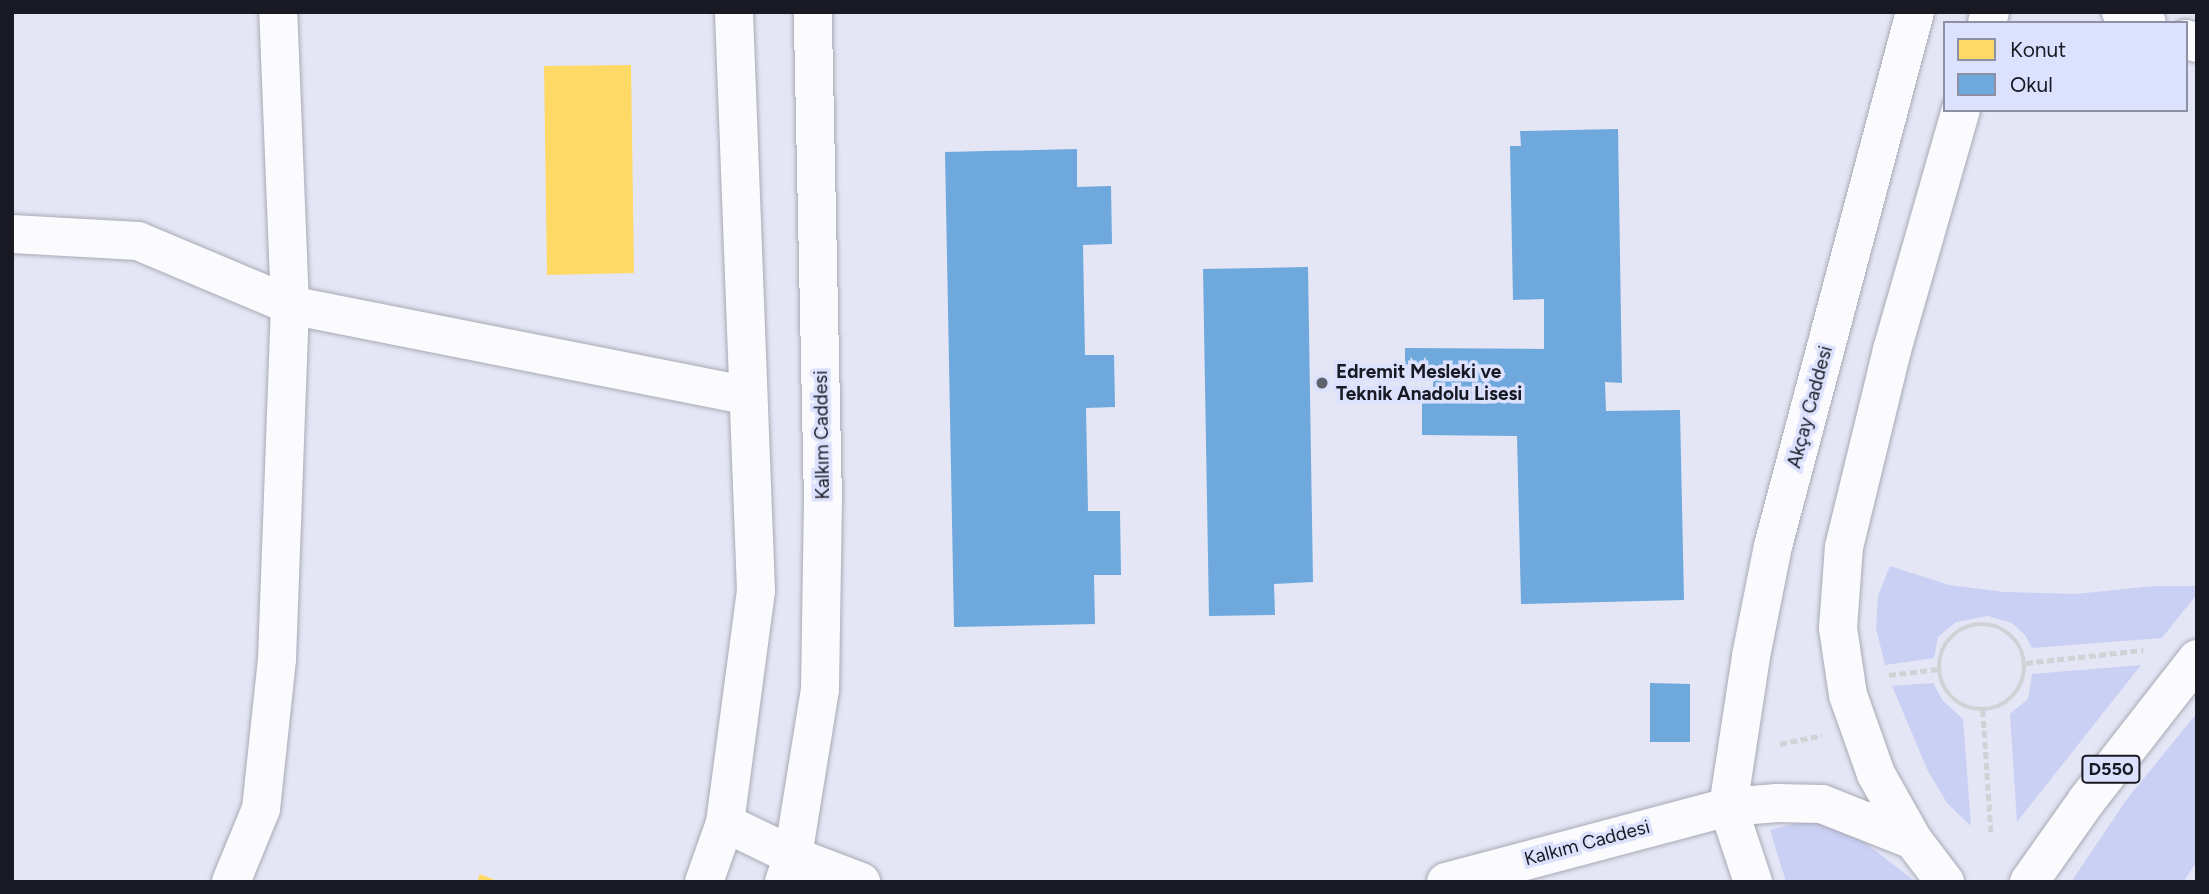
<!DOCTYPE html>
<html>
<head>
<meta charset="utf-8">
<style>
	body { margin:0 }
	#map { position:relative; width:2209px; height:894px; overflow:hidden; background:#e4e6f5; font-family:Figtree,sans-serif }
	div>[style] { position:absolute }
	.green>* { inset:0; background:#cacff4 }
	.homes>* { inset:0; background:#ffd966 }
	.schools>* { inset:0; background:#6fa8dc }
	.path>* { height:4.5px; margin-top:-2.25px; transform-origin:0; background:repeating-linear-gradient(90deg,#d1d2d6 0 7px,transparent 0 10.5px) }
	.path>.ring { margin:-2.25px; padding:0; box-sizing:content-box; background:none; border:4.5px solid #d1d2d6; border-radius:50% }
	.roads { filter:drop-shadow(0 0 2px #a8aab5) drop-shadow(0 0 2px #a8aab5) }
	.minor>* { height:38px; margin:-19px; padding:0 19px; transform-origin:19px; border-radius:19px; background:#fbfbfe }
	.major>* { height:38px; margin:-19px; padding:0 19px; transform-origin:19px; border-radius:19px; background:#fbfbfe }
	.highway>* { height:38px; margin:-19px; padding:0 19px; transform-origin:19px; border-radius:19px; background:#fbfbfe }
	.dots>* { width:19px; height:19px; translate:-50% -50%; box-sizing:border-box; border:4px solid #dce1fd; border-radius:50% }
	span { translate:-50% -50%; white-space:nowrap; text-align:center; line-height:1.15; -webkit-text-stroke:7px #dce1fd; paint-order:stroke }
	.shield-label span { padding:2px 5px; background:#dce1fd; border:2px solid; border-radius:5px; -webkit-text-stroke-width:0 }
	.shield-label { font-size:18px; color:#181923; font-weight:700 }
	.poi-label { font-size:19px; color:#181923; font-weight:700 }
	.left { translate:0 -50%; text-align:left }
	.street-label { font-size:19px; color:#181923 }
	.frame { position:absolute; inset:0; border:14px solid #181923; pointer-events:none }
	.legend { position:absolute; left:1943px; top:21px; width:245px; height:91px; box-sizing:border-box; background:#dce1fd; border:2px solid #8e91a6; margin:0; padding:9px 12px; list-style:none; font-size:21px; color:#181923 }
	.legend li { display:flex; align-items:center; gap:14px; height:35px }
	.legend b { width:35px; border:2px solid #8e91a6 }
</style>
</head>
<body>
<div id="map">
	<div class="green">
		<div style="clip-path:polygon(1890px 566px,1949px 585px,2004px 592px,2075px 594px,2154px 586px,2197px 586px,2197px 594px,2162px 638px,2032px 648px,2025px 635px,2012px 623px,1988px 616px,1956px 622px,1938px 637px,1934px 658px,1885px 665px,1876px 628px,1878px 596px)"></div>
		<div style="clip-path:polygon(2141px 665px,2017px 822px,2010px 714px,2028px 699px,2032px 674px)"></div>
		<div style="clip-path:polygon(1933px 683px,1943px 701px,1963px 719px,1971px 826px,1947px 803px,1928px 771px,1892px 686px)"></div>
		<div style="clip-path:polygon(2197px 713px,2197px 861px,2183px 882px,2071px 882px,2127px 799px)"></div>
		<div style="clip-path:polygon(1802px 822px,1842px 825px,1916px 882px,1786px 882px,1770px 830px)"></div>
	</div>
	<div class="homes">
		<div style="clip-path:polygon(631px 65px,634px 273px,547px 275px,544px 66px)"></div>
		<div style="clip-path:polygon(480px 874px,500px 882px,477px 882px)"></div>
	</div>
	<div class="schools">
		<div style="clip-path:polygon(1618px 129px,1622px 383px,1605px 382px,1606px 411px,1680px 410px,1684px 600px,1521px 604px,1517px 436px,1422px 435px,1422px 387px,1433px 388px,1433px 373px,1405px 372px,1405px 348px,1544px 349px,1544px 299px,1513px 300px,1510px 146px,1521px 146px,1520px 131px)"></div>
		<div style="clip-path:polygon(1077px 149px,1077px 187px,1111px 186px,1112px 244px,1083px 245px,1085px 355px,1114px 355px,1115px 407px,1086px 408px,1088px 511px,1120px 511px,1121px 575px,1094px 575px,1095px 624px,954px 627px,945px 152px)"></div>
		<div style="clip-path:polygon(1308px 267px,1313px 582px,1274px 584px,1275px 615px,1209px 616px,1203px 269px)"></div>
		<div style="clip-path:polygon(1650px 683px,1690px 684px,1690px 742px,1650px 742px)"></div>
	</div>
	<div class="path">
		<div class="ring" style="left:1939px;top:624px;width:81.5px;height:81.5px"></div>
		<div style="left:2026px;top:663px;width:118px;rotate:-6.3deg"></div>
		<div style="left:1889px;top:675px;width:50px;rotate:-6.8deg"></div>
		<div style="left:1983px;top:710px;width:122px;rotate:86.2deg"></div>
		<div style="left:1780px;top:744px;width:43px;rotate:-12.1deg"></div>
	</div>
	<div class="roads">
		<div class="minor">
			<div style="left:2121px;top:12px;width:28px;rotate:23deg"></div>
			<div style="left:2186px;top:39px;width:12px;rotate:20deg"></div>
			<div style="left:12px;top:234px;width:126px;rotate:3.2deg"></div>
			<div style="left:138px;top:241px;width:165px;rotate:22.8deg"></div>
			<div style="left:290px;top:305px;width:467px;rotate:11.2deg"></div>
			<div style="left:231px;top:882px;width:79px;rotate:-67.7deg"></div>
			<div style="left:261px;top:809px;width:151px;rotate:-83.9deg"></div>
			<div style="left:277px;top:659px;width:354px;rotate:-87.9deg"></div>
			<div style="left:290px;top:305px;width:293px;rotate:-92.3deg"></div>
		</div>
		<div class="major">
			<div style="left:1987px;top:23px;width:11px;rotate:-75deg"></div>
			<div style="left:725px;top:823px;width:76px;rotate:25.9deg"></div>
			<div style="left:793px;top:856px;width:73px;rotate:20.9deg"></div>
			<div style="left:1913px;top:840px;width:76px;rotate:-119.3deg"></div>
			<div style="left:1876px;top:774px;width:84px;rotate:-109.5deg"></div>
			<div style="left:1848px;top:695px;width:68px;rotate:-98.5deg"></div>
			<div style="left:1838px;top:628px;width:81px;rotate:-85.8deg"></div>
			<div style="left:1844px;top:547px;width:203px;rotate:-76.3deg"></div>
			<div style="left:1892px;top:350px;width:250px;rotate:-74deg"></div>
			<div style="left:704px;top:882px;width:63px;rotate:-70.4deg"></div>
			<div style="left:725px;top:823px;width:234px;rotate:-82.4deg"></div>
			<div style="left:756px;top:591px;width:579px;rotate:-92.18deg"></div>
			<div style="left:784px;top:882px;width:28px;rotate:-71deg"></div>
			<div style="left:793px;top:856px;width:169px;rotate:-80.8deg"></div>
			<div style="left:820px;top:689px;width:187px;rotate:-89.1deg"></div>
			<div style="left:823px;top:502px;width:490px;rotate:-91.2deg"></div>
			<div style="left:1446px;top:882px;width:292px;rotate:-14.9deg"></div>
			<div style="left:1728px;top:807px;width:153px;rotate:-81.3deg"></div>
			<div style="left:1751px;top:656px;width:112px;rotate:-78.7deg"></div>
			<div style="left:1773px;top:546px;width:553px;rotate:-75.11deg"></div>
		</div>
		<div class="highway">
			<div style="left:1753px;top:882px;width:79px;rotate:-108.4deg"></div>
			<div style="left:1728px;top:807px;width:49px;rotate:-4.7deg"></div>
			<div style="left:1777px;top:803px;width:45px;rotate:1.3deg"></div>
			<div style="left:1822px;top:804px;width:98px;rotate:21.6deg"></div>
			<div style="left:1913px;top:840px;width:53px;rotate:52.7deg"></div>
			<div style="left:2029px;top:882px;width:100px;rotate:-54.7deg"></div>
			<div style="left:2087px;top:800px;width:179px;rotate:-52deg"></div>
		</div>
	</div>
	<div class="dots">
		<div style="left:1322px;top:383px;background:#5f616c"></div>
	</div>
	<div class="shield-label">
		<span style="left:2111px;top:769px">D550</span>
	</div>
	<div class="poi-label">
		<span class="left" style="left:1336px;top:383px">Edremit Mesleki ve<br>Teknik Anadolu Lisesi</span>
	</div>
	<div class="street-label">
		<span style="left:1810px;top:407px;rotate:-75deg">Akçay Caddesi</span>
		<span style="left:822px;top:435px;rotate:-91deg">Kalkım Caddesi</span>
		<span style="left:1587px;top:843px;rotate:-15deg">Kalkım Caddesi</span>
	</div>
	<div class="frame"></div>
	<ul class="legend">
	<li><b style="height:19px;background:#ffd966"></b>Konut</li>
	<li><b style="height:19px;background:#6fa8dc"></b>Okul</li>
	</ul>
</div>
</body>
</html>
